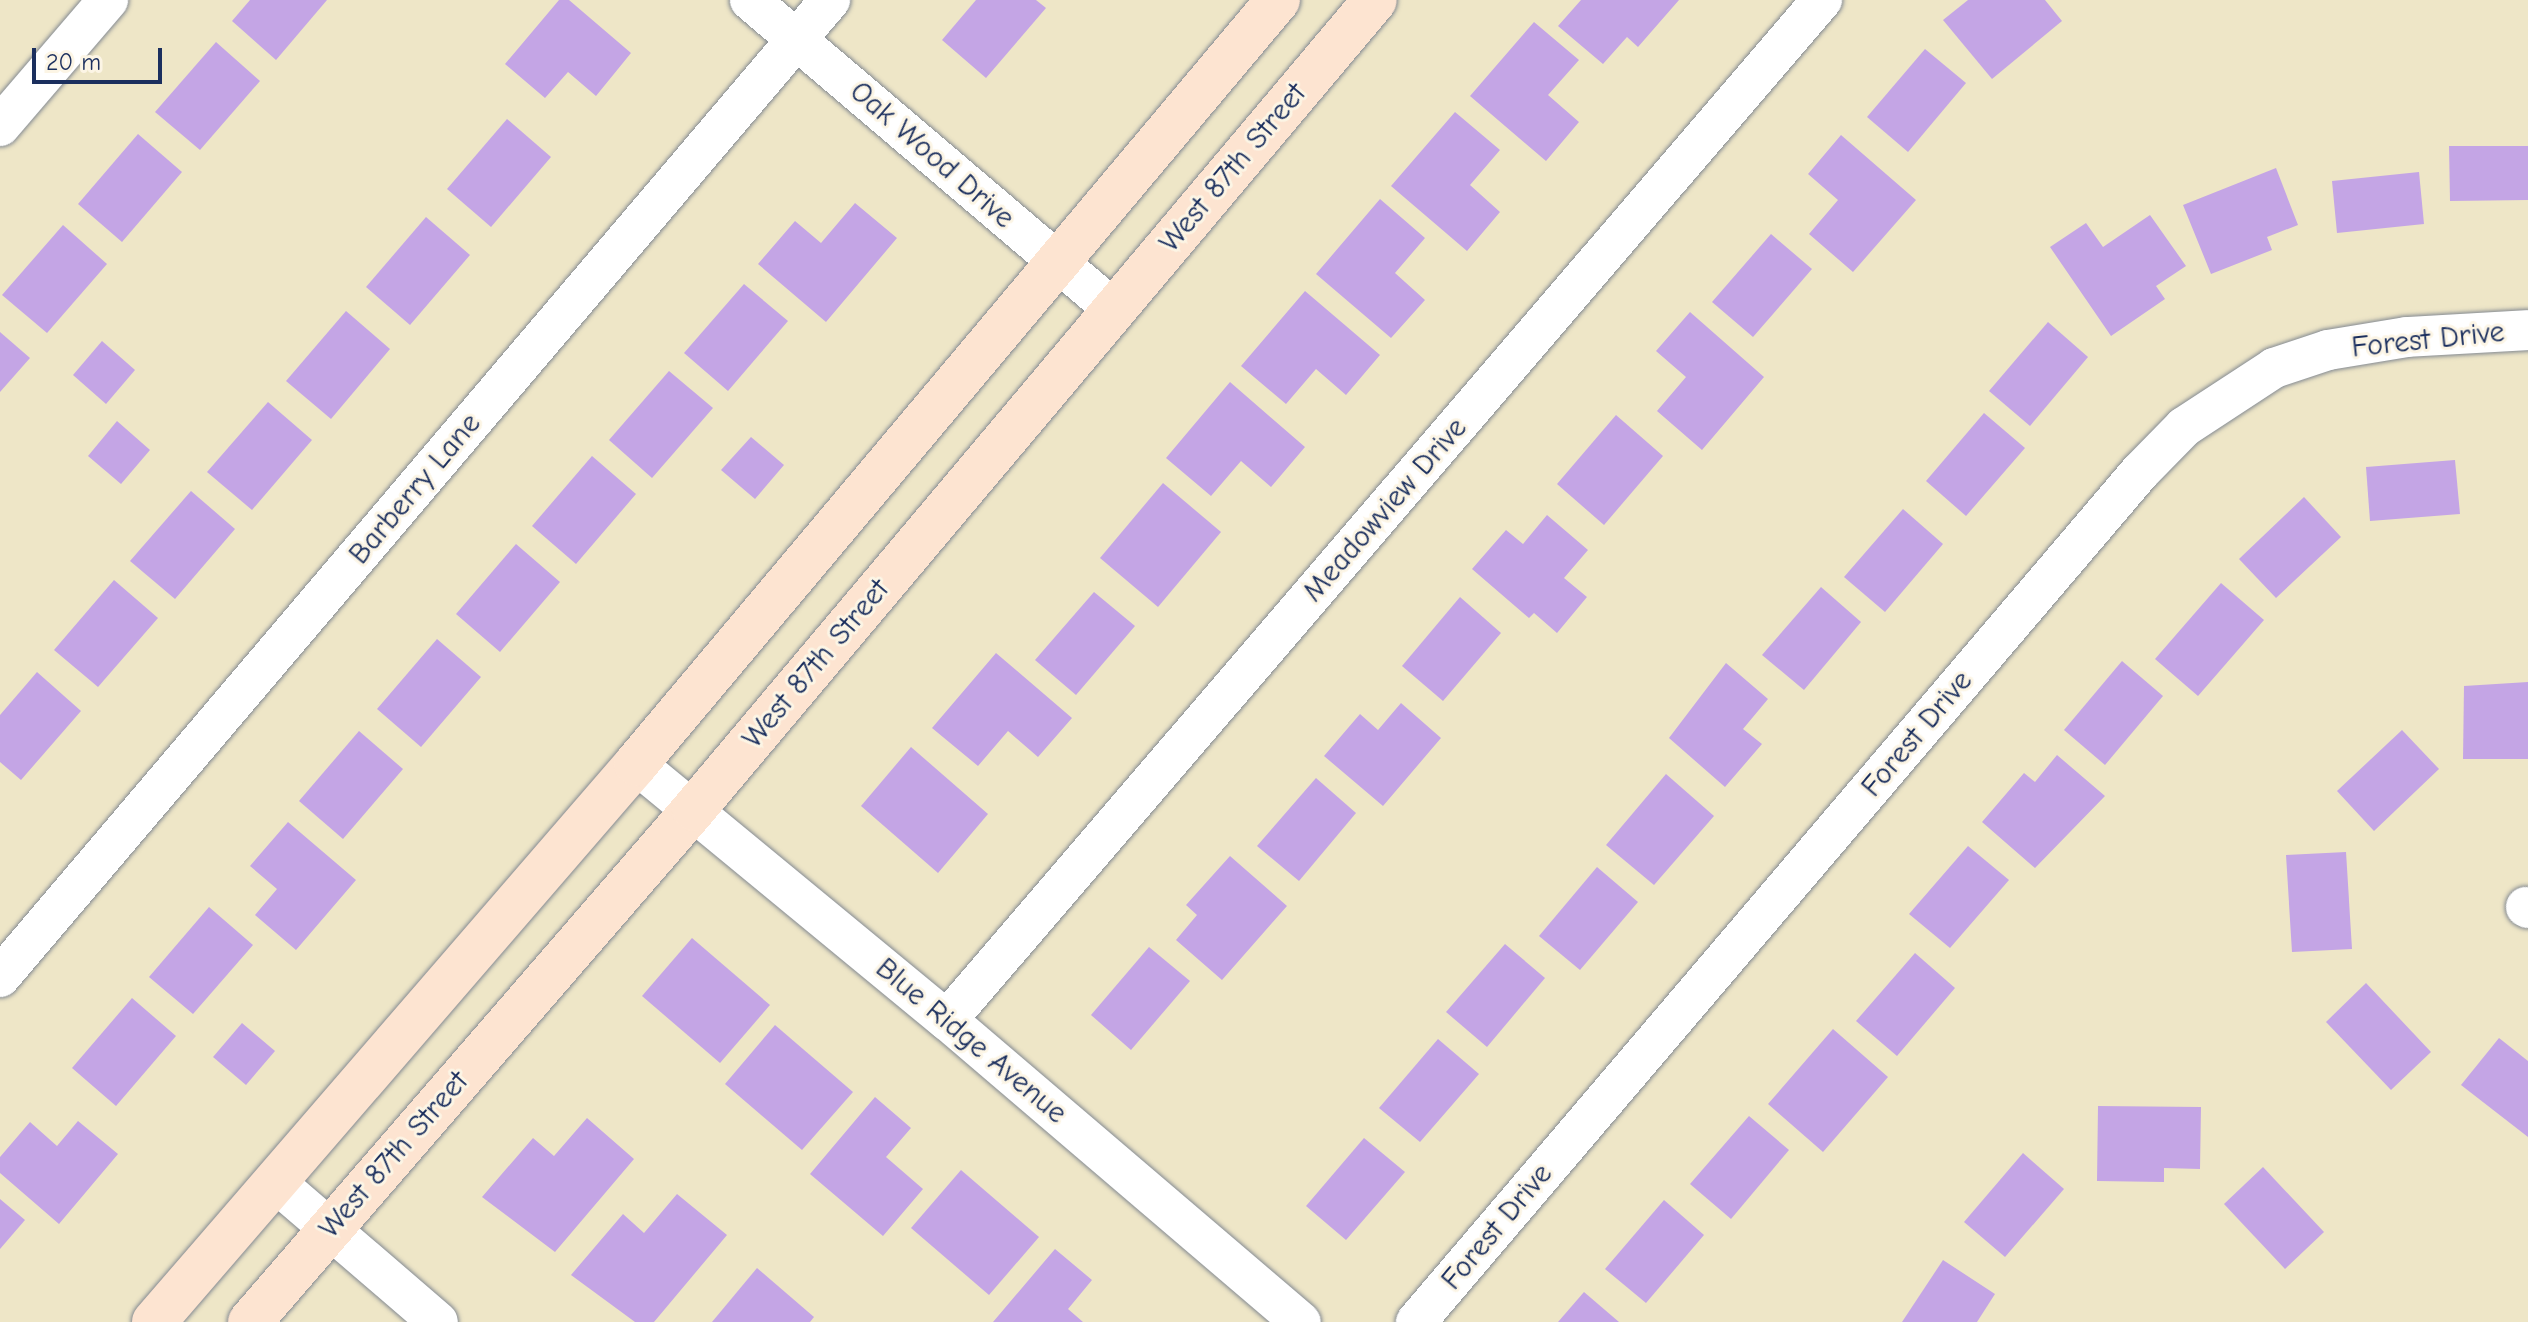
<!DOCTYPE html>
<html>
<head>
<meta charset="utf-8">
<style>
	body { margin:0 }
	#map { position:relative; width:2528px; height:1322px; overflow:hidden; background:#eee6c7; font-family:"Comic Neue",sans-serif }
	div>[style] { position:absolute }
	.building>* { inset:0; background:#c4a5e5 }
	.roads { filter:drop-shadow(0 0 2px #848a92) drop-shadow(0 0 2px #848a92) }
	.minor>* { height:40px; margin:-20px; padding:0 20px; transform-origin:20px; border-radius:20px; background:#fff }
	.secondary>* { height:44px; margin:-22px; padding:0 22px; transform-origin:22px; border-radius:22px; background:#fde4d1 }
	span { translate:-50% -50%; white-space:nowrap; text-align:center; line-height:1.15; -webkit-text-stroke:6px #fcf5e5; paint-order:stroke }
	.street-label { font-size:30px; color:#1b2f5e }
	.scale { position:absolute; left:32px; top:48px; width:130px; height:36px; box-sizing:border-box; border:4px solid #1b2f5e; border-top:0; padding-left:10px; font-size:24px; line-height:28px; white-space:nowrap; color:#1b2f5e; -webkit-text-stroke:6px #fcf5e5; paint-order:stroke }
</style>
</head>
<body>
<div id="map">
	<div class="building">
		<div style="clip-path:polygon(250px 0,327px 0,276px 60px,232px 21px)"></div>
		<div style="clip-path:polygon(559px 0,569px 0,631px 53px,596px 96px,568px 72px,545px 98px,505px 64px)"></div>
		<div style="clip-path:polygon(976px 0,1036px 0,1046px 8px,986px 78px,942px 40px)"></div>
		<div style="clip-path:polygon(1581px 0,1679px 0,1638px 47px,1627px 37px,1603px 64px,1558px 26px)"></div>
		<div style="clip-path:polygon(1968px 0,2045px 0,2062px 21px,1992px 79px,1943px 20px)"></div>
		<div style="clip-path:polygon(1534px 22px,1579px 60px,1548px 95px,1579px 122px,1546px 161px,1470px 96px)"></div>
		<div style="clip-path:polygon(216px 42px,260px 81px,200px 150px,155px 112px)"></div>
		<div style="clip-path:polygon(1925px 49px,1966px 83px,1908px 152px,1867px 117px)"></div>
		<div style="clip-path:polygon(1455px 112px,1500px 150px,1470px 185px,1500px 212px,1467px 251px,1391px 186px)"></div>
		<div style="clip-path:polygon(507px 119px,551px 157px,491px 227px,447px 189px)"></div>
		<div style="clip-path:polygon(138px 134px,182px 172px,122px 242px,78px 204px)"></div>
		<div style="clip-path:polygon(1841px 135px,1916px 200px,1853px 272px,1809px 234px,1838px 200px,1808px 174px)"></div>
		<div style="clip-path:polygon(2449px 146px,2528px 146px,2528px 200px,2450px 201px)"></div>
		<div style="clip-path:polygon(2276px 168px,2298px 225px,2267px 237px,2272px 250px,2211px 274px,2183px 205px)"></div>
		<div style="clip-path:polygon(2419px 172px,2424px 224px,2337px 233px,2332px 181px)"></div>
		<div style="clip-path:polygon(1380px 199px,1425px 238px,1395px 273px,1425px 300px,1391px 338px,1316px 274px)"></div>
		<div style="clip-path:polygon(855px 203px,897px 238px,826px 322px,758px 264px,795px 221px,821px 243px)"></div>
		<div style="clip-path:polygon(2150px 215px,2186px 266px,2156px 286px,2165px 299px,2111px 336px,2050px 247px,2086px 223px,2103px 247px)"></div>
		<div style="clip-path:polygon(426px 217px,470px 255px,410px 325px,366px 287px)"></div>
		<div style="clip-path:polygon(63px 225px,107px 264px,47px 333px,2px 295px)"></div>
		<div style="clip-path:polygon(1771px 234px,1812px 269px,1753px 337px,1712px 302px)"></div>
		<div style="clip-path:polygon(744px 284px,788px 321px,728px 391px,684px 353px)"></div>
		<div style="clip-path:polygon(1305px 291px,1380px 355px,1346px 395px,1316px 369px,1286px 404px,1241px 366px)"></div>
		<div style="clip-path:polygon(346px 311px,390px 349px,331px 419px,286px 381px)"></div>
		<div style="clip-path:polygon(1690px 312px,1764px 377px,1702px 450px,1657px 411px,1686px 377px,1656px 351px)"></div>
		<div style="clip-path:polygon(2048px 322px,2088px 357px,2030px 426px,1989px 391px)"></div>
		<div style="clip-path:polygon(0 332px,30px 358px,0 392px)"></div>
		<div style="clip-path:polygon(102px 341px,135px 370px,106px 404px,73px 375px)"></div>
		<div style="clip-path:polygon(669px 371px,713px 408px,652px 478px,609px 440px)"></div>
		<div style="clip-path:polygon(1230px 382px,1305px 447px,1271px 487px,1241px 461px,1211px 496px,1166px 458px)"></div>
		<div style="clip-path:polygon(268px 402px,312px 440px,252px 510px,207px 472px)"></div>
		<div style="clip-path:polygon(1984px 413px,2025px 448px,1966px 516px,1926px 481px)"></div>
		<div style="clip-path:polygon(1616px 415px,1663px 456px,1604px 525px,1557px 484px)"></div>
		<div style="clip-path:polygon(117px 421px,150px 450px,121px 484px,88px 456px)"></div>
		<div style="clip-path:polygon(751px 437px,784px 465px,755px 499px,721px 470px)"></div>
		<div style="clip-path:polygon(592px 456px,636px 494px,576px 564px,532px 526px)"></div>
		<div style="clip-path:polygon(2455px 460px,2460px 514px,2370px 521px,2366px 467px)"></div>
		<div style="clip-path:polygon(1163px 483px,1221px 532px,1158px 607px,1100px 558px)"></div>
		<div style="clip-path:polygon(191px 491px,235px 529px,175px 599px,130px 561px)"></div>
		<div style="clip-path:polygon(2304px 497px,2341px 537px,2276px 598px,2239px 559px)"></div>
		<div style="clip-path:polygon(1903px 509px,1943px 544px,1885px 612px,1844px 577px)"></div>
		<div style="clip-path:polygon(1547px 515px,1588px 550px,1564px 578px,1587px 597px,1557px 633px,1534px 613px,1529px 618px,1472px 569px,1506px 530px,1523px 544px)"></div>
		<div style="clip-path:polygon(516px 544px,560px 582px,500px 652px,456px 614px)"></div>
		<div style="clip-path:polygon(114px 580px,158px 618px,98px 687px,54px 650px)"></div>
		<div style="clip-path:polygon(2221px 583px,2264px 620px,2198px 696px,2155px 659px)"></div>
		<div style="clip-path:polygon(1821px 587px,1861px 622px,1804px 690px,1762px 655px)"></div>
		<div style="clip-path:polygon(1094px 592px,1135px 626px,1076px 695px,1035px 660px)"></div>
		<div style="clip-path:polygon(1460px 597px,1501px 633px,1443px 701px,1402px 666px)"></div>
		<div style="clip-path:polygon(437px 639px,481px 677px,421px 747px,377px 709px)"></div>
		<div style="clip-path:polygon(996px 653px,1072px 718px,1038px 757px,1008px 731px,978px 766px,932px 728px)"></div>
		<div style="clip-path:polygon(2122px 661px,2163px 696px,2105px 765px,2064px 730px)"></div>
		<div style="clip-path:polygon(1726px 663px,1768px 699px,1743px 729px,1762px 744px,1725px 787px,1669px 738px)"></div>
		<div style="clip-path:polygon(37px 672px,81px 711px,21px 780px,0 762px,0 715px)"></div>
		<div style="clip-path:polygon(2528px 682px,2528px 759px,2463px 759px,2464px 686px)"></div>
		<div style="clip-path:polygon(1401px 703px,1441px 738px,1383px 806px,1324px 756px,1360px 714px,1378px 730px)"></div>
		<div style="clip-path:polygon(2402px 730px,2439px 769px,2374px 831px,2337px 791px)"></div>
		<div style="clip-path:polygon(359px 731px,403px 769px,343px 839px,299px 801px)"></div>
		<div style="clip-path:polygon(911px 747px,988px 814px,938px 873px,861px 806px)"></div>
		<div style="clip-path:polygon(2057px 755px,2105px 796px,2035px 868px,1982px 822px,2024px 773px,2035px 782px)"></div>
		<div style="clip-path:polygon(1666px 774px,1714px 816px,1654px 885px,1606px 845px)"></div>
		<div style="clip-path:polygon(1316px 778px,1356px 813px,1299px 881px,1257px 846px)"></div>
		<div style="clip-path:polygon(288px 822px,356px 880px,296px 950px,255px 915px,277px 889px,250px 866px)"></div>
		<div style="clip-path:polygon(1968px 846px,2009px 880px,1950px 948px,1909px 914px)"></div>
		<div style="clip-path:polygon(2346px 852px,2352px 949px,2292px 952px,2286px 855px)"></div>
		<div style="clip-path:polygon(1230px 856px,1287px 906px,1222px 980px,1176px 940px,1197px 915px,1186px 905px)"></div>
		<div style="clip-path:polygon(1597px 867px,1638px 902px,1580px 970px,1539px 936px)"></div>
		<div style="clip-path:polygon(209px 907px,253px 945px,193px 1014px,149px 977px)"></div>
		<div style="clip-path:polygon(692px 938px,770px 1005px,720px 1063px,642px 996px)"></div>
		<div style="clip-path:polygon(1505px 944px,1545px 978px,1487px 1047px,1446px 1012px)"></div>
		<div style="clip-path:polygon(1149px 947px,1190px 981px,1131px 1050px,1091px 1015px)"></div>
		<div style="clip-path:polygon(1915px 953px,1955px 988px,1897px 1056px,1856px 1021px)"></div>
		<div style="clip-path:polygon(2366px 983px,2431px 1052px,2391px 1090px,2326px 1022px)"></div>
		<div style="clip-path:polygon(132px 998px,176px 1036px,116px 1106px,72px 1068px)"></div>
		<div style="clip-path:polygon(242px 1023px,275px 1051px,246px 1085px,213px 1057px)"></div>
		<div style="clip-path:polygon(775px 1025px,853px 1092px,802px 1150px,725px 1084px)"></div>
		<div style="clip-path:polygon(1833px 1029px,1888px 1077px,1823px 1152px,1768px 1104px)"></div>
		<div style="clip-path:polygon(2499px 1038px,2528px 1061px,2528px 1137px,2461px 1085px)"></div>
		<div style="clip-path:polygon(1438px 1039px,1479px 1074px,1420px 1142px,1379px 1108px)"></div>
		<div style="clip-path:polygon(875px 1097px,911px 1128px,886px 1157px,923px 1189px,883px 1236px,810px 1174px)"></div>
		<div style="clip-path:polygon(2098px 1106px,2201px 1107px,2200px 1169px,2164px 1168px,2164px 1182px,2097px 1181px)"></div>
		<div style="clip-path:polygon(1749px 1116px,1789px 1150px,1731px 1219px,1690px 1184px)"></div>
		<div style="clip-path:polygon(587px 1118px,634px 1159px,555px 1252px,482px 1197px,533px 1138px,554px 1156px)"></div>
		<div style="clip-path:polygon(78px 1121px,118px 1154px,59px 1224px,0 1173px,0 1157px,30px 1122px,57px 1146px)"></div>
		<div style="clip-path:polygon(1364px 1138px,1405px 1172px,1346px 1240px,1306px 1206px)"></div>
		<div style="clip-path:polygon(2023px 1153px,2064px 1189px,2005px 1257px,1964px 1222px)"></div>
		<div style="clip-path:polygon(2263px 1167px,2324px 1232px,2285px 1269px,2224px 1204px)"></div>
		<div style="clip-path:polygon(961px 1170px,1039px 1237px,989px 1295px,911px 1228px)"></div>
		<div style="clip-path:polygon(677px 1194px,727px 1235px,654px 1322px,635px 1322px,571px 1275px,623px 1214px,644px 1233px)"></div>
		<div style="clip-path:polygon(0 1199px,25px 1220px,0 1249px)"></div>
		<div style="clip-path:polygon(1664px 1200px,1704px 1235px,1646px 1303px,1605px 1269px)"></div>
		<div style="clip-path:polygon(1055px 1249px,1092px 1280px,1068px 1309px,1083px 1322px,993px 1322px)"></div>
		<div style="clip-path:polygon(1943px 1260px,1995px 1294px,1977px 1322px,1902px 1322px)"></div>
		<div style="clip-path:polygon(757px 1268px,814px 1317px,810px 1322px,712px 1322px)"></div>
		<div style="clip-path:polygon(1584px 1292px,1619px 1322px,1558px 1322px)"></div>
	</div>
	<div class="roads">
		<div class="minor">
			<div style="left:750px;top:0;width:477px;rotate:40.4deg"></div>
			<div style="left:0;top:126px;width:166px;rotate:-49.4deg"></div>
			<div style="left:636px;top:764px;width:403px;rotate:39.5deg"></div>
			<div style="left:947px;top:1020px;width:465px;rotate:40.5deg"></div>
			<div style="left:2526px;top:907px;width:2px;rotate:27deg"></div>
			<div style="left:0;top:977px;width:1282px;rotate:-49.65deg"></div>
			<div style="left:947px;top:1020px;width:1344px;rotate:-49.38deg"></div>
			<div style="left:274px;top:1181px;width:216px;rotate:40.7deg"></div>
			<div style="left:1416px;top:1322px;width:1117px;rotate:-49.58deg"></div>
			<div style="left:2140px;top:472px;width:63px;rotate:-45.6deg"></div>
			<div style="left:2184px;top:427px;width:108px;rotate:-33.2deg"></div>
			<div style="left:2274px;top:368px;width:57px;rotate:-18.4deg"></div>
			<div style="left:2328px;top:350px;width:80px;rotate:-9.3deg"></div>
			<div style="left:2407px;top:337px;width:121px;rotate:-3.3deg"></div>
		</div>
		<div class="secondary">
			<div style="left:154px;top:1322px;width:737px;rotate:-49.18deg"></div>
			<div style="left:636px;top:764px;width:998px;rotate:-49.96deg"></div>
			<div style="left:250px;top:1322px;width:678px;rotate:-49.12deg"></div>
			<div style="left:694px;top:809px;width:1057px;rotate:-49.91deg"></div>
		</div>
	</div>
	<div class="street-label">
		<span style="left:932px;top:155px;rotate:41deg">Oak Wood Drive</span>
		<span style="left:1233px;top:168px;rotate:-50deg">West 87th Street</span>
		<span style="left:2428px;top:340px;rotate:-6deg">Forest Drive</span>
		<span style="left:415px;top:489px;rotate:-50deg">Barberry Lane</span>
		<span style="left:1385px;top:510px;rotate:-49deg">Meadowview Drive</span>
		<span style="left:816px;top:664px;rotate:-50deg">West 87th Street</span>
		<span style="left:1917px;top:734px;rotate:-50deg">Forest Drive</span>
		<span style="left:971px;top:1041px;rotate:40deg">Blue Ridge Avenue</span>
		<span style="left:394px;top:1155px;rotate:-49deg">West 87th Street</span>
		<span style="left:1497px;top:1227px;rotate:-50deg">Forest Drive</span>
	</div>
	<div class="scale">20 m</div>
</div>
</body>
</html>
